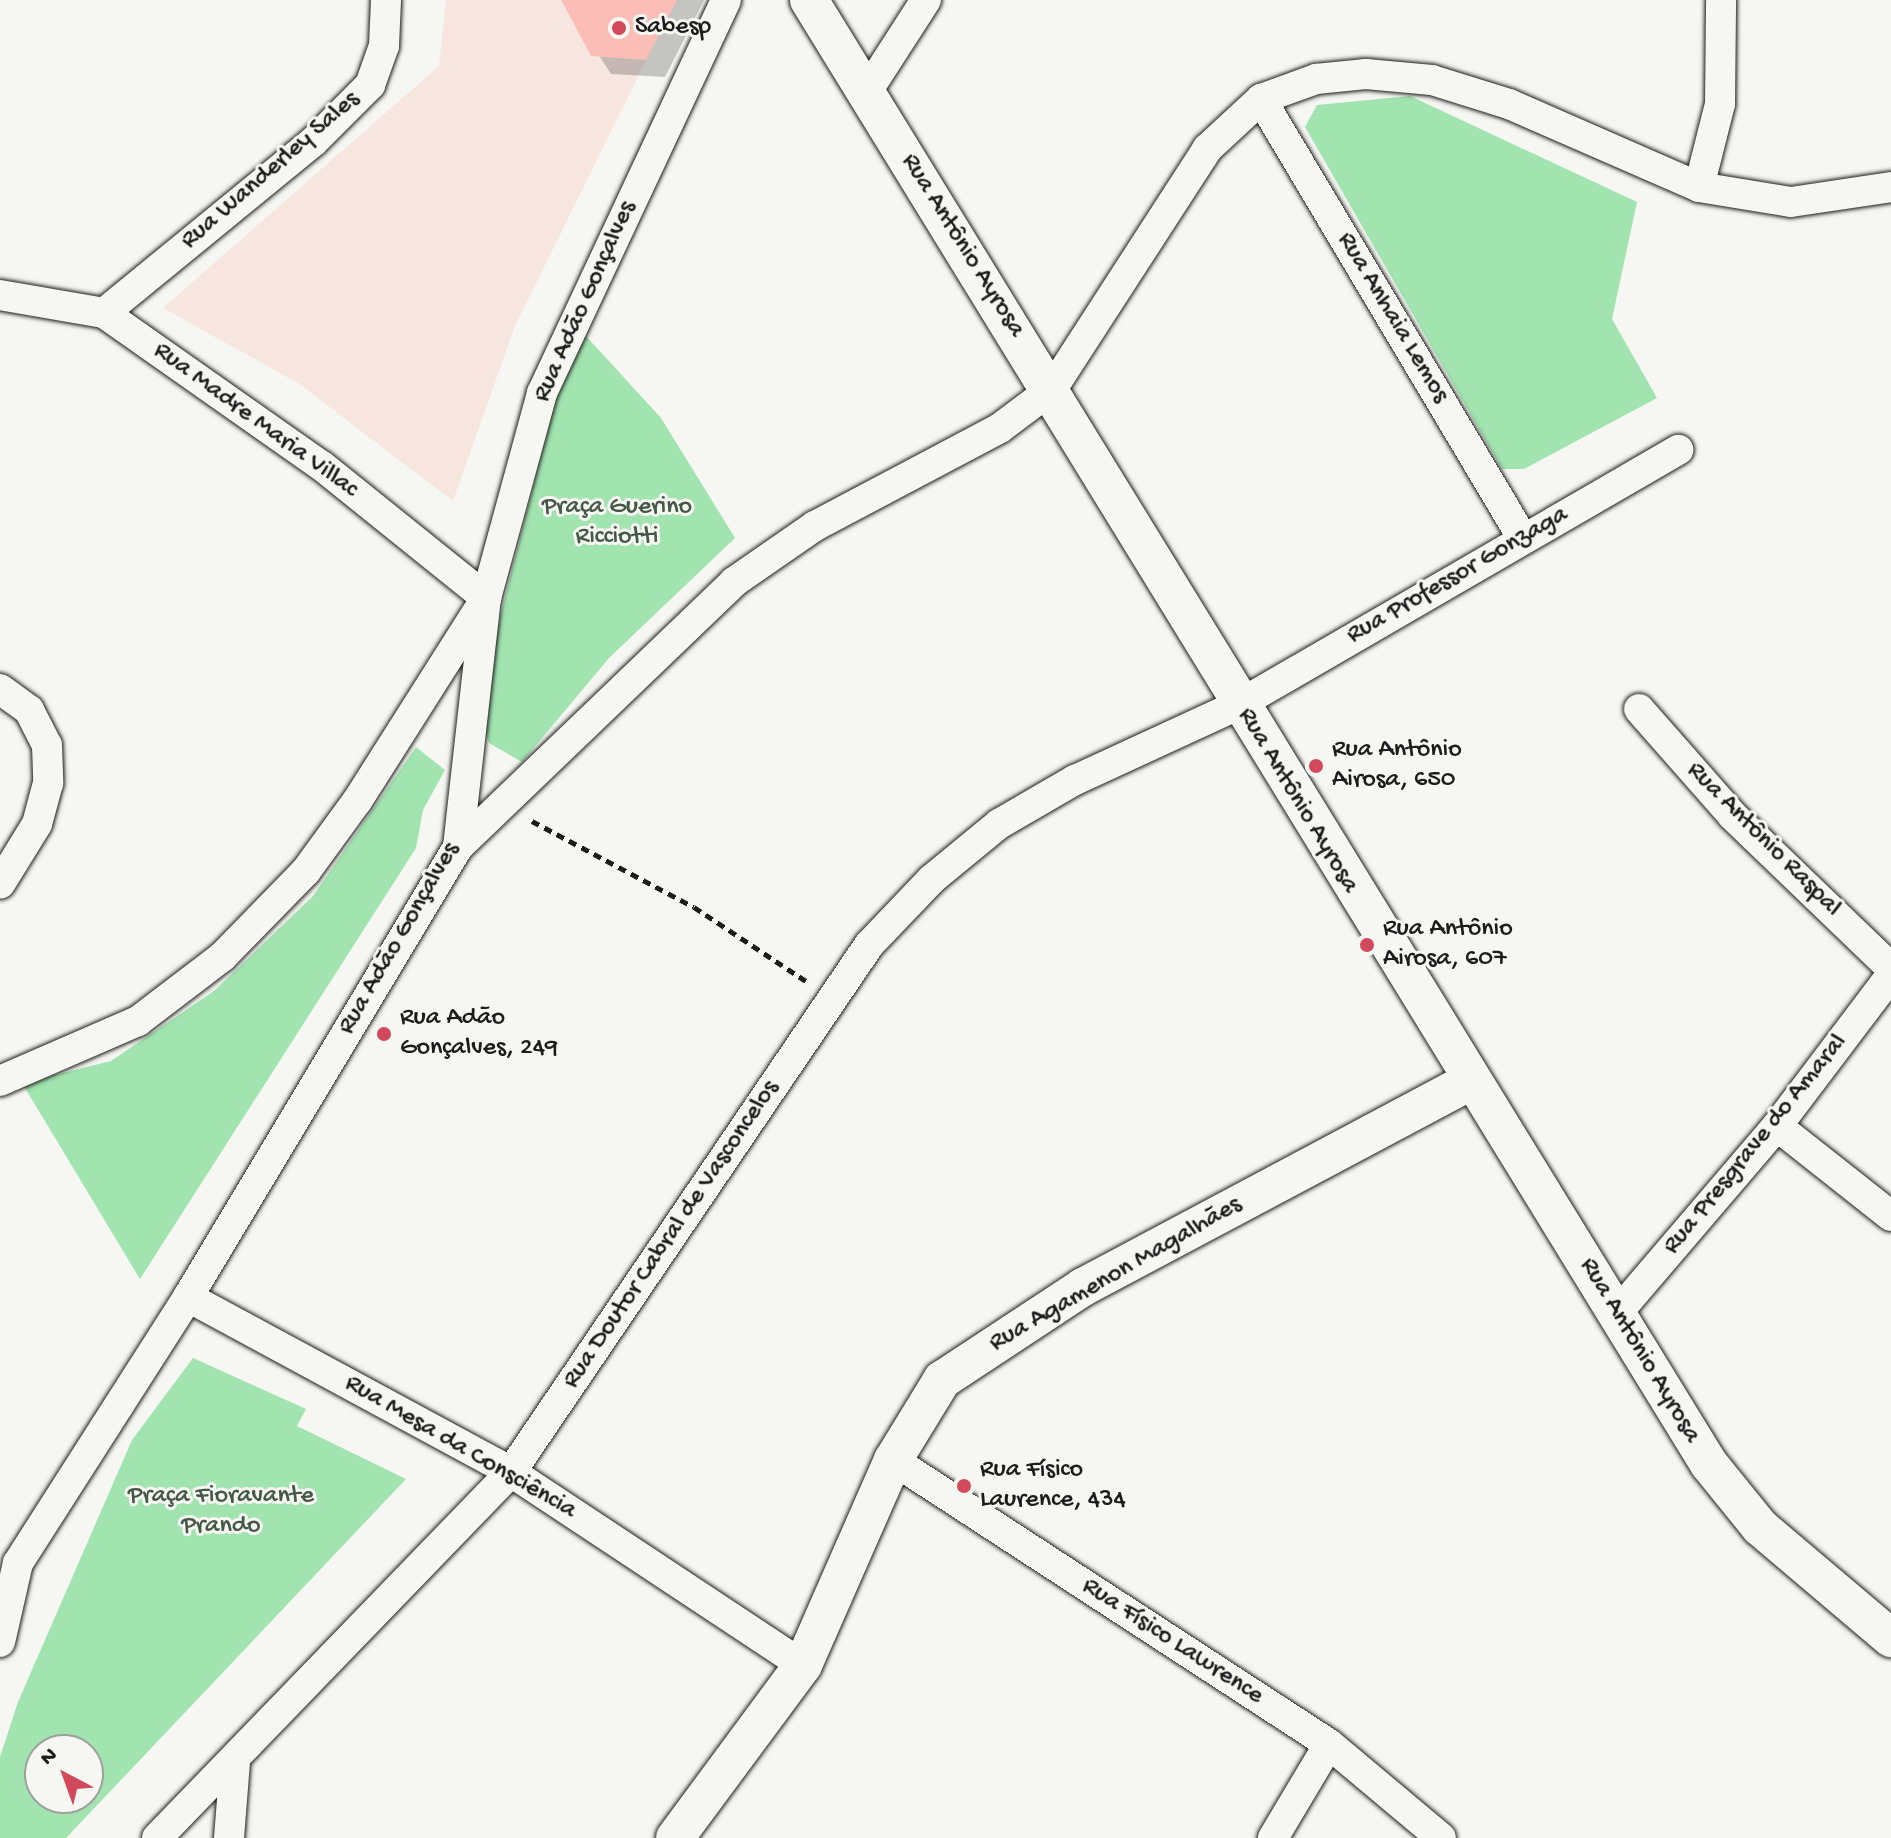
<!DOCTYPE html>
<html>
<head>
<meta charset="utf-8">
<style>
	body { margin:0 }
	#map { position:relative; width:1891px; height:1838px; overflow:hidden; background:#f6f6f2; font-family:"Gochi Hand",sans-serif }
	div>[style] { position:absolute }
	.built>* { inset:0; background:#f7e5e0 }
	.green>* { inset:0; background:#a1e4af }
	.shadow>* { inset:0; background:#0003 }
	.building>* { inset:0; background:#fabeb7 }
	.path>* { height:5px; margin-top:-2.5px; transform-origin:0; background:repeating-linear-gradient(90deg,#1c1c1c 0 8px,transparent 0 14px) }
	.roads { filter:drop-shadow(0 0 2px #1c1c1c) drop-shadow(0 0 2px #1c1c1c) }
	.minor>* { height:30px; margin:-15px; padding:0 15px; transform-origin:15px; border-radius:15px; background:#f6f6f2 }
	.tertiary>* { height:38px; margin:-19px; padding:0 19px; transform-origin:19px; border-radius:19px; background:#f6f6f2 }
	.dots>* { width:22px; height:22px; translate:-50% -50%; box-sizing:border-box; border:4px solid #f6f6f2; border-radius:50% }
	span { translate:-50% -50%; white-space:nowrap; text-align:center; line-height:1.15; -webkit-text-stroke:6px #f6f6f2; paint-order:stroke }
	.poi-label { font-size:26px; color:#1c1c1c }
	.left { translate:0 -50%; text-align:left }
	.street-label { font-size:26px; color:#1c1c1c }
	.park-label { font-size:26px; color:#445848 }
	.north { position:absolute; left:24px; top:1734px; width:80px; height:80px; box-sizing:border-box; background:#f6f6f2; border:2px solid #9f9f9c; border-radius:50%; rotate:319deg; font-size:22px; font-weight:700; line-height:32px; text-align:center; color:#1c1c1c }
	.north::after { content:''; display:block; margin:auto; width:28px; height:36px; background:#d1495b; clip-path:polygon(50% 0,100% 100%,50% 72%,0 100%) }
</style>
</head>
<body>
<div id="map">
	<div class="built">
		<div style="clip-path:polygon(446px 0,561px 0,591px 56px,646px 60px,515px 326px,453px 501px,298px 383px,163px 308px,439px 66px)"></div>
	</div>
	<div class="green">
		<div style="clip-path:polygon(1410px 96px,1637px 202px,1612px 319px,1657px 398px,1524px 469px,1502px 469px,1305px 127px,1317px 105px)"></div>
		<div style="clip-path:polygon(585px 335px,661px 418px,735px 538px,609px 658px,522px 762px,489px 743px,484px 728px,499px 621px,556px 397px)"></div>
		<div style="clip-path:polygon(416px 747px,445px 770px,423px 810px,416px 848px,140px 1279px,22px 1083px,111px 1061px,214px 991px,313px 896px)"></div>
		<div style="clip-path:polygon(evenodd,193px 1358px,306px 1409px,297px 1426px,406px 1479px,66px 1838px,0 1838px,0 1757px,18px 1702px,132px 1440px,193px 1358px,40px 1750px,88px 1750px,88px 1798px,40px 1798px,40px 1750px)"></div>
	</div>
	<div class="shadow">
		<div style="clip-path:polygon(563px 0,704px 0,665px 77px,611px 74px)"></div>
	</div>
	<div class="building">
		<div style="clip-path:polygon(561px 0,677px 0,646px 60px,591px 56px)"></div>
	</div>
	<div class="path">
		<div style="left:532px;top:821px;width:183px;rotate:28deg"></div>
		<div style="left:694px;top:907px;width:134px;rotate:33.5deg"></div>
	</div>
	<div class="roads">
		<div class="minor">
			<div style="left:866px;top:93px;width:111px;rotate:-57.2deg"></div>
			<div style="left:1261px;top:99px;width:510px;rotate:59.21deg"></div>
			<div style="left:1699px;top:187px;width:86px;rotate:-75.8deg"></div>
			<div style="left:1720px;top:104px;width:104px;rotate:-89.4deg"></div>
			<div style="left:0;top:295px;width:106px;rotate:9.8deg"></div>
			<div style="left:104px;top:313px;width:266px;rotate:35.1deg"></div>
			<div style="left:322px;top:466px;width:211px;rotate:38.8deg"></div>
			<div style="left:486px;top:598px;width:241px;rotate:122.4deg"></div>
			<div style="left:357px;top:801px;width:87px;rotate:126.1deg"></div>
			<div style="left:306px;top:871px;width:120px;rotate:134.3deg"></div>
			<div style="left:222px;top:957px;width:106px;rotate:142.7deg"></div>
			<div style="left:138px;top:1021px;width:150px;rotate:156.5deg"></div>
			<div style="left:104px;top:313px;width:270px;rotate:-39.3deg"></div>
			<div style="left:313px;top:142px;width:81px;rotate:-45deg"></div>
			<div style="left:370px;top:85px;width:41px;rotate:-70.3deg"></div>
			<div style="left:384px;top:46px;width:46px;rotate:-87.5deg"></div>
			<div style="left:0;top:689px;width:36px;rotate:36deg"></div>
			<div style="left:29px;top:710px;width:39px;rotate:63deg"></div>
			<div style="left:47px;top:745px;width:38px;rotate:88deg"></div>
			<div style="left:48px;top:783px;width:42px;rotate:105deg"></div>
			<div style="left:37px;top:824px;width:70px;rotate:121.7deg"></div>
			<div style="left:1639px;top:709px;width:141px;rotate:48.7deg"></div>
			<div style="left:1732px;top:815px;width:221px;rotate:43.9deg"></div>
			<div style="left:458px;top:847px;width:383px;rotate:-43.8deg"></div>
			<div style="left:734px;top:582px;width:98px;rotate:-34.7deg"></div>
			<div style="left:815px;top:526px;width:209px;rotate:-27.9deg"></div>
			<div style="left:1000px;top:428px;width:65px;rotate:-36.9deg"></div>
			<div style="left:1052px;top:389px;width:286px;rotate:-57.1deg"></div>
			<div style="left:1207px;top:149px;width:74px;rotate:-42.8deg"></div>
			<div style="left:1261px;top:99px;width:59px;rotate:-20deg"></div>
			<div style="left:1316px;top:79px;width:50px;rotate:-5.7deg"></div>
			<div style="left:1366px;top:74px;width:66px;rotate:5.2deg"></div>
			<div style="left:1432px;top:80px;width:81px;rotate:17.3deg"></div>
			<div style="left:1509px;top:104px;width:207px;rotate:23.6deg"></div>
			<div style="left:1699px;top:187px;width:93px;rotate:9.3deg"></div>
			<div style="left:1791px;top:202px;width:101px;rotate:-8.5deg"></div>
			<div style="left:1777px;top:1126px;width:145px;rotate:38.3deg"></div>
			<div style="left:188px;top:1297px;width:367px;rotate:28.4deg"></div>
			<div style="left:511px;top:1472px;width:350px;rotate:33.5deg"></div>
			<div style="left:1618px;top:1312px;width:245px;rotate:-49.5deg"></div>
			<div style="left:1777px;top:1126px;width:189px;rotate:-52.9deg"></div>
			<div style="left:893px;top:1460px;width:520px;rotate:33.08deg"></div>
			<div style="left:1329px;top:1744px;width:146px;rotate:40deg"></div>
			<div style="left:0;top:1642px;width:81px;rotate:-77.2deg"></div>
			<div style="left:18px;top:1563px;width:316px;rotate:-57.4deg"></div>
			<div style="left:188px;top:1297px;width:525px;rotate:-59.04deg"></div>
			<div style="left:458px;top:847px;width:251px;rotate:-83.6deg"></div>
			<div style="left:486px;top:598px;width:213px;rotate:-74.7deg"></div>
			<div style="left:542px;top:393px;width:434px;rotate:-64.9deg"></div>
			<div style="left:157px;top:1838px;width:509px;rotate:-45.95deg"></div>
			<div style="left:511px;top:1472px;width:637px;rotate:-55.81deg"></div>
			<div style="left:869px;top:945px;width:91px;rotate:-46.3deg"></div>
			<div style="left:932px;top:879px;width:87px;rotate:-39.4deg"></div>
			<div style="left:999px;top:824px;width:88px;rotate:-30.1deg"></div>
			<div style="left:1075px;top:780px;width:179px;rotate:-24.7deg"></div>
			<div style="left:1238px;top:705px;width:509px;rotate:-30.09deg"></div>
			<div style="left:229px;top:1838px;width:76px;rotate:-85.5deg"></div>
			<div style="left:1273px;top:1838px;width:109px;rotate:-59.2deg"></div>
		</div>
		<div class="tertiary">
			<div style="left:809px;top:0;width:1719px;rotate:58.42deg"></div>
			<div style="left:1709px;top:1464px;width:81px;rotate:51deg"></div>
			<div style="left:1760px;top:1527px;width:172px;rotate:40.3deg"></div>
			<div style="left:675px;top:1838px;width:215px;rotate:-53.5deg"></div>
			<div style="left:803px;top:1665px;width:224px;rotate:-66.3deg"></div>
			<div style="left:893px;top:1460px;width:94px;rotate:-58.5deg"></div>
			<div style="left:942px;top:1380px;width:169px;rotate:-33.4deg"></div>
			<div style="left:1083px;top:1287px;width:436px;rotate:-28deg"></div>
		</div>
	</div>
	<div class="dots">
		<div style="left:619px;top:28px;background:#d1495b"></div>
		<div style="left:1316px;top:766px;background:#d1495b"></div>
		<div style="left:1367px;top:945px;background:#d1495b"></div>
		<div style="left:384px;top:1034px;background:#d1495b"></div>
		<div style="left:964px;top:1486px;background:#d1495b"></div>
	</div>
	<div class="poi-label">
		<span class="left" style="left:635px;top:28px">Sabesp</span>
		<span class="left" style="left:1332px;top:766px">Rua Antônio<br>Airosa, 650</span>
		<span class="left" style="left:1383px;top:945px">Rua Antônio<br>Airosa, 607</span>
		<span class="left" style="left:400px;top:1034px">Rua Adão<br>Gonçalves, 249</span>
		<span class="left" style="left:980px;top:1486px">Rua Físico<br>Laurence, 434</span>
	</div>
	<div class="street-label">
		<span style="left:271px;top:171px;rotate:-41deg">Rua Wanderley Sales</span>
		<span style="left:962px;top:246px;rotate:58deg">Rua Antônio Ayrosa</span>
		<span style="left:586px;top:302px;rotate:-66deg">Rua Adão Gonçalves</span>
		<span style="left:1392px;top:318px;rotate:59deg">Rua Anhaia Lemos</span>
		<span style="left:255px;top:421px;rotate:36deg">Rua Madre Maria Villac</span>
		<span style="left:1458px;top:576px;rotate:-30deg">Rua Professor Gonzaga</span>
		<span style="left:1297px;top:801px;rotate:59deg">Rua Antônio Ayrosa</span>
		<span style="left:1763px;top:840px;rotate:45deg">Rua Antônio Raspal</span>
		<span style="left:400px;top:939px;rotate:-60deg">Rua Adão Gonçalves</span>
		<span style="left:1756px;top:1145px;rotate:-51deg">Rua Presgrave do Amaral</span>
		<span style="left:672px;top:1235px;rotate:-56deg">Rua Doutor Cabral de Vasconcelos</span>
		<span style="left:1116px;top:1275px;rotate:-30deg">Rua Agamenon Magalhães</span>
		<span style="left:1639px;top:1351px;rotate:59deg">Rua Antônio Ayrosa</span>
		<span style="left:460px;top:1448px;rotate:30deg">Rua Mesa da Consciência</span>
		<span style="left:1172px;top:1642px;rotate:33deg">Rua Físico Lawrence</span>
	</div>
	<div class="park-label">
		<span style="left:617px;top:523px">Praça Guerino<br>Ricciotti</span>
		<span style="left:221px;top:1512px">Praça Fioravante<br>Prando</span>
	</div>
	<div class="north">N</div>
</div>
</body>
</html>
